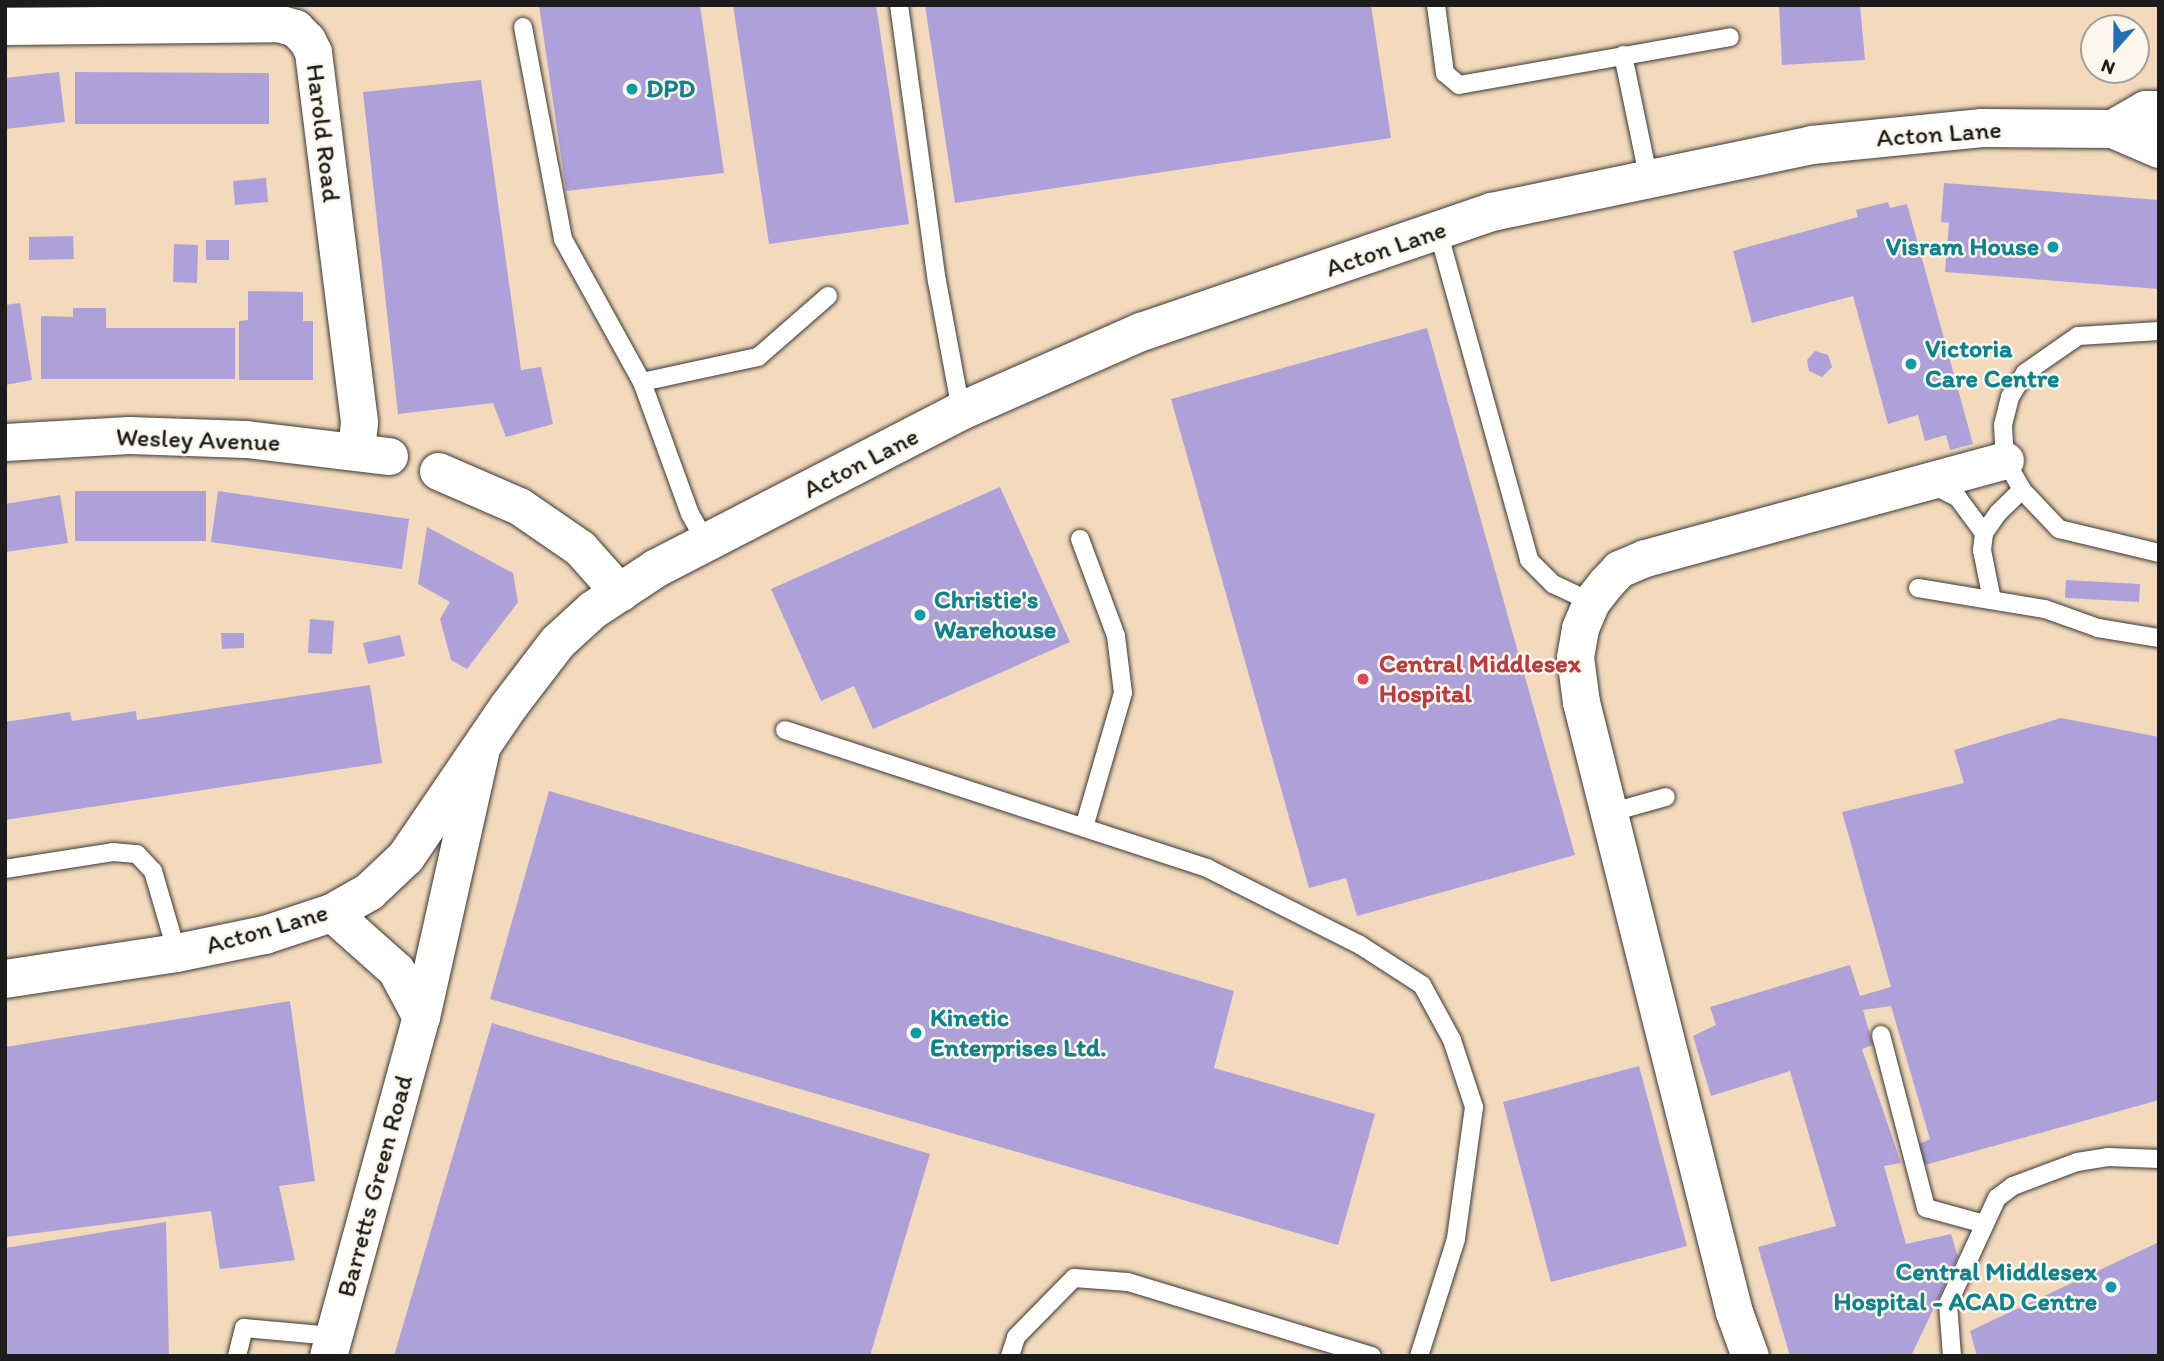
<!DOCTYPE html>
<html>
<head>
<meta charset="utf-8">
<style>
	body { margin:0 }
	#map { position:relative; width:2164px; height:1361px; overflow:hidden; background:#f3dabc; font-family:Itim,sans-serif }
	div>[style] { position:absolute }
	.building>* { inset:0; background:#aea1d9 }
	.roads { filter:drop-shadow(0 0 2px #3c3834) drop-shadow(0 0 2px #3c3834) }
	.lane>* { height:18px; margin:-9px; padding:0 9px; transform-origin:9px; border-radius:9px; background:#fff }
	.street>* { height:37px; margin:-18.5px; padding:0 18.5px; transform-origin:18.5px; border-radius:18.5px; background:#fff }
	.secondary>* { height:38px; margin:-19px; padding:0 19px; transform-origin:19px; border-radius:19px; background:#fff }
	.dots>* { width:19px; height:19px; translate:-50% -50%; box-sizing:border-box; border:4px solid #fbf7ec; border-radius:50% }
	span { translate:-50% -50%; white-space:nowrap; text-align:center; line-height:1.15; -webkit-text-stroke:5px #fbf7ec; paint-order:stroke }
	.culture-label { font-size:26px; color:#0d838f; font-weight:700 }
	.left { translate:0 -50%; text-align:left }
	.right { translate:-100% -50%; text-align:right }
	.street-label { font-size:26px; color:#1c1c1c }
	.health-label { font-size:26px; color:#be3a42; font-weight:700 }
	.frame { position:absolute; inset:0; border:7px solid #1c1c1c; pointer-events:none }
	.north { position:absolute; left:2080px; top:14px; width:70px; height:70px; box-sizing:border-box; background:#fbf7ec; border:2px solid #a29f99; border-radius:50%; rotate:201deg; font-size:19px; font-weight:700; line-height:28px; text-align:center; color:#1c1c1c }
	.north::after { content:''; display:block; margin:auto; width:24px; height:32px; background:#1f6fb2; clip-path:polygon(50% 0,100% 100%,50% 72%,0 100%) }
</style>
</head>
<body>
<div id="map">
	<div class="building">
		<div style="clip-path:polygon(539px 5px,700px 5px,724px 173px,566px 191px)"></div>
		<div style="clip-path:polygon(733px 5px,876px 5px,909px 224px,769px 244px)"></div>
		<div style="clip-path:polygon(925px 5px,1371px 5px,1391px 138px,955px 203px)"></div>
		<div style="clip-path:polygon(1779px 5px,1860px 5px,1865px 60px,1782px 65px)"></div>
		<div style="clip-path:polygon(59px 72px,65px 122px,5px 129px,5px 78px)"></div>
		<div style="clip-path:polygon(75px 72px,269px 73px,269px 124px,75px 124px)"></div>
		<div style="clip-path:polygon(481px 80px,521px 370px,541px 367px,553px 424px,506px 437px,493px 403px,398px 414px,363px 92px)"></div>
		<div style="clip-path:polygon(266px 178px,268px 202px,235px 205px,233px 181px)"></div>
		<div style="clip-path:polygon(1944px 183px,2159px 200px,2159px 289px,1945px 272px,1949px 223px,1941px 222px)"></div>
		<div style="clip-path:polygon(1888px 202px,1890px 208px,1907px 204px,1973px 444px,1950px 450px,1946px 435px,1925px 441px,1918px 415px,1888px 424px,1853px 296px,1752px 323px,1733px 251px,1858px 217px,1856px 210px)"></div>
		<div style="clip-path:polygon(73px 236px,74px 259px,29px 260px,29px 237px)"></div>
		<div style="clip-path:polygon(206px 240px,229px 240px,229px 260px,206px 260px)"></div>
		<div style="clip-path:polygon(174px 244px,198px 245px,197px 283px,173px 282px)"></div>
		<div style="clip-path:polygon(248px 291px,303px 292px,303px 321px,313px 321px,313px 380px,239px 380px,239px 321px,248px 320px)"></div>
		<div style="clip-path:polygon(20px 303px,32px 380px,5px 385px,5px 305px)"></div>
		<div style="clip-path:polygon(73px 308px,106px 308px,106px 328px,235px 328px,235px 379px,41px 379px,41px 316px,73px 317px)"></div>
		<div style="clip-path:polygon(1427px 328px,1575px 855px,1357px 916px,1346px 878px,1309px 888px,1171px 399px)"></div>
		<div style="clip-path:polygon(1815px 351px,1828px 355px,1832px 367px,1822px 377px,1809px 371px,1807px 360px)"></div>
		<div style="clip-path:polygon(1000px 487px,1070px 642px,873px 729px,854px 686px,821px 701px,771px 589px)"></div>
		<div style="clip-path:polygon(75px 491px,206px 491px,206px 541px,75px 541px)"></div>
		<div style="clip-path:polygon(218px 491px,409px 519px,402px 569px,211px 542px)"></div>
		<div style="clip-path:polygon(60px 495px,68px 543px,5px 552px,5px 504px)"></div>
		<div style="clip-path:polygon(427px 527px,513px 573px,518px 602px,467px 669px,451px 660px,440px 619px,450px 602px,418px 584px)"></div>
		<div style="clip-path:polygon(2066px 580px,2140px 584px,2139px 602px,2065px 598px)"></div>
		<div style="clip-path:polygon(310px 619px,334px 621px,332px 654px,308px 653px)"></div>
		<div style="clip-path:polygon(221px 633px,244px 633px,244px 648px,222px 649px)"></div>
		<div style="clip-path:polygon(400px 635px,405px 656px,368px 664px,363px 643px)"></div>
		<div style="clip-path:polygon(370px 685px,382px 763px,5px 820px,5px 722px,70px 712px,72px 721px,136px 711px,137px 720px)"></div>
		<div style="clip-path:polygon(2061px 718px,2159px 737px,2159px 1100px,1925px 1165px,1917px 1145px,1930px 1139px,1891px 1006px,1863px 1010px,1873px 1045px,1862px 1049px,1901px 1163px,1884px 1166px,1906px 1244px,1951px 1234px,1958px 1257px,1911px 1356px,1790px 1356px,1758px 1247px,1836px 1226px,1790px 1071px,1711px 1096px,1693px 1036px,1716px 1025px,1710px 1007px,1850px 965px,1860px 996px,1891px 987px,1842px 812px,1964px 783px,1954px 750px)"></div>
		<div style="clip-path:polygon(549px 791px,1234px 991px,1214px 1068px,1375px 1114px,1338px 1245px,490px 999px)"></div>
		<div style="clip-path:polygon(290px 1001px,315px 1181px,279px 1186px,295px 1260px,220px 1269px,211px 1211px,5px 1237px,5px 1047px)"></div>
		<div style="clip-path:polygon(492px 1023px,930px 1154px,870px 1356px,394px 1356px)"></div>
		<div style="clip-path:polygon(1639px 1066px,1687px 1246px,1551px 1282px,1503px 1102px)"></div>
		<div style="clip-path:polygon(166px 1222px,169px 1356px,5px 1356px,5px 1248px)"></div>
		<div style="clip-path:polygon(2159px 1242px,2159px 1356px,1977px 1356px,1970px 1331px)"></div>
	</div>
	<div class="roads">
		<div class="lane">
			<div style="left:899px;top:5px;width:279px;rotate:82.2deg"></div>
			<div style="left:937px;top:281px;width:132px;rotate:79.5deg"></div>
			<div style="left:1436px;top:5px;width:69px;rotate:82.5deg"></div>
			<div style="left:1445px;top:73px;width:18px;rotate:41deg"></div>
			<div style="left:1459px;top:85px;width:275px;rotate:-10deg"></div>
			<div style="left:523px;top:27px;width:216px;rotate:79.3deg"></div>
			<div style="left:563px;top:239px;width:163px;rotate:61.1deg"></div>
			<div style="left:642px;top:382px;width:140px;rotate:70deg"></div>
			<div style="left:690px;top:514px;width:34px;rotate:60deg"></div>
			<div style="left:1623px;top:55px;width:128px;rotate:78.3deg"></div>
			<div style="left:1438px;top:231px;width:341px;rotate:74.5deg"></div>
			<div style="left:1529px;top:560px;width:34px;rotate:45deg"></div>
			<div style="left:1553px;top:584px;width:42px;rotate:25.3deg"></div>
			<div style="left:2159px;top:331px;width:81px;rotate:176.5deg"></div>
			<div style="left:2078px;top:336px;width:65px;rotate:145.1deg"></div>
			<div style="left:2025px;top:373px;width:28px;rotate:122deg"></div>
			<div style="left:2010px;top:397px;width:29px;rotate:104deg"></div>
			<div style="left:2003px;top:425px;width:35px;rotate:87deg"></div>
			<div style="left:2005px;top:460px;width:34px;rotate:60deg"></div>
			<div style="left:2022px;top:490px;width:54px;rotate:46.5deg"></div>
			<div style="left:2059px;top:529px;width:103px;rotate:13.5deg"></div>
			<div style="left:642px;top:382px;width:119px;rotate:-12.2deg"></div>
			<div style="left:758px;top:357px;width:93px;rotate:-41.1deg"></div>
			<div style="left:1929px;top:483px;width:33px;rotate:27deg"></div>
			<div style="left:1958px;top:498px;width:44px;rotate:53.4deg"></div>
			<div style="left:1080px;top:539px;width:103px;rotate:69.6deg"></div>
			<div style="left:1116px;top:636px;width:57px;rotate:83deg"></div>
			<div style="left:1123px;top:693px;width:140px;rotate:106.2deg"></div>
			<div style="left:1918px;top:588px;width:129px;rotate:9.4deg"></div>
			<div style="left:2045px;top:609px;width:56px;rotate:19.7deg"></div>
			<div style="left:2098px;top:628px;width:62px;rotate:9.3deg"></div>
			<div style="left:1992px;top:600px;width:51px;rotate:-101.3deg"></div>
			<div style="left:1982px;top:550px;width:17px;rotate:-83deg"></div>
			<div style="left:1984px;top:533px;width:24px;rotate:-55deg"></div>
			<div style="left:1998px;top:513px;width:33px;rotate:-44deg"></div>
			<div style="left:785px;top:730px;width:444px;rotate:18.1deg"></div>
			<div style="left:1207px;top:868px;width:171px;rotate:26.7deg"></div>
			<div style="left:1360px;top:945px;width:74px;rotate:32.8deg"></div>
			<div style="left:1422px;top:985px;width:63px;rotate:61.4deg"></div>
			<div style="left:1452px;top:1040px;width:71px;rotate:71.8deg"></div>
			<div style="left:1474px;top:1107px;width:133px;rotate:97.8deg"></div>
			<div style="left:1456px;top:1239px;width:123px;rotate:107.5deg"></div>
			<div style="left:1609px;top:813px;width:59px;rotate:-15.7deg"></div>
			<div style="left:5px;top:869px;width:109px;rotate:-8.9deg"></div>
			<div style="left:113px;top:852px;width:24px;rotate:5deg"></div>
			<div style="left:137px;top:854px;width:23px;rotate:47deg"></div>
			<div style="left:153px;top:871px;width:85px;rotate:73.7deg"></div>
			<div style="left:1881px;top:1035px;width:179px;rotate:75.4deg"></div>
			<div style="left:1926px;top:1208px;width:60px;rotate:15.4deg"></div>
			<div style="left:237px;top:1356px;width:29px;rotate:-76deg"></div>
			<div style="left:244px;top:1328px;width:89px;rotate:5.1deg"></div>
			<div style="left:1010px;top:1356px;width:20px;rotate:-72deg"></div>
			<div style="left:1016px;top:1337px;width:83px;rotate:-45.5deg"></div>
			<div style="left:1074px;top:1278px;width:54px;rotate:4.2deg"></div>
			<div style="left:1128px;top:1282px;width:255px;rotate:16.9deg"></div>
			<div style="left:1952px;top:1356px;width:52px;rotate:-94.4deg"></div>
			<div style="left:1948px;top:1304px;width:117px;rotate:-65.2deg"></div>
			<div style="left:1997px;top:1198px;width:20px;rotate:-37deg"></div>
			<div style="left:2013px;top:1186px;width:68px;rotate:-20.6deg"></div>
			<div style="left:2077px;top:1162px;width:31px;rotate:-9deg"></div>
			<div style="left:2108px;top:1157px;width:51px;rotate:2.2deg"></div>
		</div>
		<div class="street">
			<div style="left:5px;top:26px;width:273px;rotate:-0.6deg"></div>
			<div style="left:278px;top:23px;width:18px;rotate:16deg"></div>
			<div style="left:295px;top:28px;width:17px;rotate:45deg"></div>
			<div style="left:307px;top:40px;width:13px;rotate:63deg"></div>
			<div style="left:313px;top:52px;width:373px;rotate:82.9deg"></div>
			<div style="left:359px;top:422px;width:28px;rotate:96deg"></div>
			<div style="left:5px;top:442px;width:124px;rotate:-3.2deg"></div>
			<div style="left:129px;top:435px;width:117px;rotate:2deg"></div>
			<div style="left:246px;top:439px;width:144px;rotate:6.8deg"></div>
			<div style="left:438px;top:471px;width:88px;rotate:23.4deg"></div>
			<div style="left:519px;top:506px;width:74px;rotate:34.5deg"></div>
			<div style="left:580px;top:548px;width:60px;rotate:48.4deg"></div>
			<div style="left:332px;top:913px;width:86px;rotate:41.7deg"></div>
			<div style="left:396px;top:970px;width:53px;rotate:62deg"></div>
			<div style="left:328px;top:1356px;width:352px;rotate:-74.7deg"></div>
			<div style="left:421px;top:1017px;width:271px;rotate:-77.4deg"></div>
			<div style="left:1750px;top:1356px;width:47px;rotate:-110deg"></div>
			<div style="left:1734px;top:1312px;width:629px;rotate:-104.08deg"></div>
			<div style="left:1581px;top:702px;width:45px;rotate:-97.6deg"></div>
			<div style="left:1575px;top:657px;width:29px;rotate:-80deg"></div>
			<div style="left:1580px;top:628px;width:28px;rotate:-67deg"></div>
			<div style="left:1591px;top:602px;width:24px;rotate:-52deg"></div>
			<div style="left:1606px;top:583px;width:19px;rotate:-47deg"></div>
			<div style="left:1619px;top:569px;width:28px;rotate:-23deg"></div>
			<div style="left:1645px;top:558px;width:373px;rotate:-15.2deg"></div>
		</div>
		<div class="secondary">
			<div style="left:2113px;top:129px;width:38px;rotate:-30deg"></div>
			<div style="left:2146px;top:110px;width:13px"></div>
			<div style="left:5px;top:979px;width:174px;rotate:-8.6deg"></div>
			<div style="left:177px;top:953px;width:90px;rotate:-11.6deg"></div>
			<div style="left:265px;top:935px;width:71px;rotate:-18.2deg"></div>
			<div style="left:332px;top:913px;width:43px;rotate:-29.6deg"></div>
			<div style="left:369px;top:892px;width:51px;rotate:-43.4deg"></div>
			<div style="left:406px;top:857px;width:183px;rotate:-55.7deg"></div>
			<div style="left:509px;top:706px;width:81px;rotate:-52.6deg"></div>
			<div style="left:558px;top:642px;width:47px;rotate:-42.4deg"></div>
			<div style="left:593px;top:610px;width:77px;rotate:-33.3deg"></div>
			<div style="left:657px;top:568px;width:342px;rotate:-27.3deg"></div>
			<div style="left:961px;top:411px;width:197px;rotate:-23.7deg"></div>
			<div style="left:1141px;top:332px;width:371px;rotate:-18.9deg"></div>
			<div style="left:1492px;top:212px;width:327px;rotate:-11.8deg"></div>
			<div style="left:1812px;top:145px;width:171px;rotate:-5.7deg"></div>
			<div style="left:1982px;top:128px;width:131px;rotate:0.4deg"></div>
			<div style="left:2113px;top:129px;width:50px;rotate:23.5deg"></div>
		</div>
	</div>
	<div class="dots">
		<div style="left:632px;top:89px;background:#0f9aa8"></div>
		<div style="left:2053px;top:247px;background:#0f9aa8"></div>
		<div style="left:1911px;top:364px;background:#0f9aa8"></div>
		<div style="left:920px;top:615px;background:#0f9aa8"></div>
		<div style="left:1363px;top:679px;background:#e0444e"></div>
		<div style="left:916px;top:1033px;background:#0f9aa8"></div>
		<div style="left:2111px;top:1287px;background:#0f9aa8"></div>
	</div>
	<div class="culture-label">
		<span class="left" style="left:646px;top:89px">DPD</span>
		<span class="right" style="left:2039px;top:247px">Visram House</span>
		<span class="left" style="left:1925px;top:364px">Victoria<br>Care Centre</span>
		<span class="left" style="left:934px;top:615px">Christie's<br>Warehouse</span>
		<span class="left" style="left:930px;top:1033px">Kinetic<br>Enterprises Ltd.</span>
		<span class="right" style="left:2097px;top:1287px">Central Middlesex<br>Hospital - ACAD Centre</span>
	</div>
	<div class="street-label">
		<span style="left:323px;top:133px;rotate:83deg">Harold Road</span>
		<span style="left:1939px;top:134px;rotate:-4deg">Acton Lane</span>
		<span style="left:1386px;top:249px;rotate:-19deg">Acton Lane</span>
		<span style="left:198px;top:440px;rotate:2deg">Wesley Avenue</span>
		<span style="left:861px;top:463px;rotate:-27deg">Acton Lane</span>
		<span style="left:267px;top:929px;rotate:-16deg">Acton Lane</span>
		<span style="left:375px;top:1186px;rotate:-75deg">Barretts Green Road</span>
	</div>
	<div class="health-label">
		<span class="left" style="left:1379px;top:679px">Central Middlesex<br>Hospital</span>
	</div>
	<div class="frame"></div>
	<div class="north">N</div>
</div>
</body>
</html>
